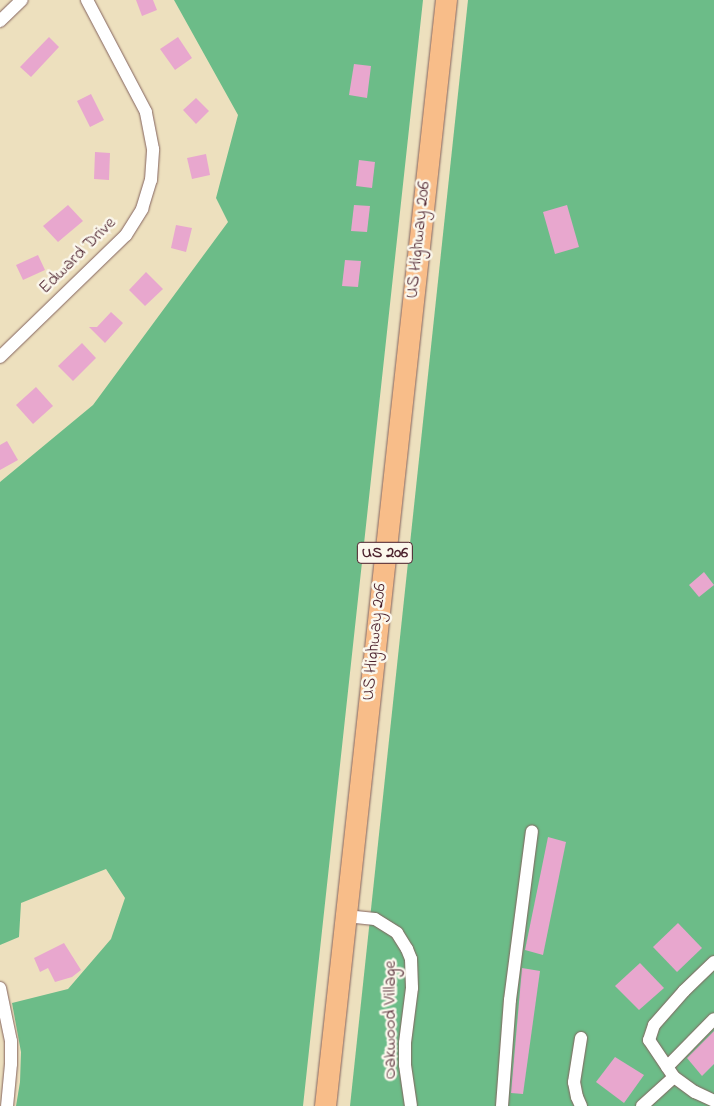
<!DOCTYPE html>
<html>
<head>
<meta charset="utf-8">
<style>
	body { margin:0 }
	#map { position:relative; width:714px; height:1106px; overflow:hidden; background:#ede0be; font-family:"Indie Flower",sans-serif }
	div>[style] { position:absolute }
	.forest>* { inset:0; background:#6cbc88 }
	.building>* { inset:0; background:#e8a7ce }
	.roads { filter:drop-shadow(0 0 1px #83635e) drop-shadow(0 0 1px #83635e) }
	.minor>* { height:12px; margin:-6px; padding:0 6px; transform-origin:6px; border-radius:6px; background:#fff }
	.trunk>* { height:21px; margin:-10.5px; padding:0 10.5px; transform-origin:10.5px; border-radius:10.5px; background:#f8bd89 }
	span { translate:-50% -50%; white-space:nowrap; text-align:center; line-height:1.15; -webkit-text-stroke:5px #fbf7ec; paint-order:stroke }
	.shield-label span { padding:1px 4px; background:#fbf7ec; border:1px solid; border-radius:4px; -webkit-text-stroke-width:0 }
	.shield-label { font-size:16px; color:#4a1f2b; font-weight:700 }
	.street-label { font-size:18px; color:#4a1f2b }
</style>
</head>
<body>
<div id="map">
	<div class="forest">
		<div style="clip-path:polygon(174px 0,423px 0,303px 1106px,16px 1106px,20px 1082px,21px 1052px,12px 1003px,68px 989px,111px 939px,125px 898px,106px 869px,21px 903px,19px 937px,0 945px,0 482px,93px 405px,228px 222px,216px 198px,238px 115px)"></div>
		<div style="clip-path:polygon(468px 0,714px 0,714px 1106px,350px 1106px)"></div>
	</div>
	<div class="building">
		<div style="clip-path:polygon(136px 0,153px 0,157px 10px,142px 16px)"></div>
		<div style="clip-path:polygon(49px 37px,59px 47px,31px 77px,20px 67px)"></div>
		<div style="clip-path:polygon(178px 37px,192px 58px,175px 70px,160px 49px)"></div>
		<div style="clip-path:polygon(354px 64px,371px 66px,367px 98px,349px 95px)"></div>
		<div style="clip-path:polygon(91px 94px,104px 120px,90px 127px,77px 101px)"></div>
		<div style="clip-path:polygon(196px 98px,209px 111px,196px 124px,183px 110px)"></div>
		<div style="clip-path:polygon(95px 152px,110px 153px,109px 180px,94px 179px)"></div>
		<div style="clip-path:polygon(206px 154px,210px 175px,192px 179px,187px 158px)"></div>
		<div style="clip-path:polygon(359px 160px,375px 162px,372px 188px,356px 186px)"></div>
		<div style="clip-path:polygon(68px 205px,83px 221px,58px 242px,43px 226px)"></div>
		<div style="clip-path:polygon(354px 205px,370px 206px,367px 232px,351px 231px)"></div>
		<div style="clip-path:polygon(567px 205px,579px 247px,555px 254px,543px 212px)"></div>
		<div style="clip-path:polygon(176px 225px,192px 228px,186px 252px,171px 248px)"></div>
		<div style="clip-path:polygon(38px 255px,45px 270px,23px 280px,16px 265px)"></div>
		<div style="clip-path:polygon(345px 260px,361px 261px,358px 287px,342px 286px)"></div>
		<div style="clip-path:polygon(146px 272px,163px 289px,145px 306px,129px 290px)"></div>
		<div style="clip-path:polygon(111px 312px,123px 323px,105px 343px,89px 327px,97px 327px)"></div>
		<div style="clip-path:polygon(82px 343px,96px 358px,73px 381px,58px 366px)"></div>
		<div style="clip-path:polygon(36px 387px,53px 406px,33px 424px,16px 405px)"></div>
		<div style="clip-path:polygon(7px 441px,18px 460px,0 470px,0 445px)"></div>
		<div style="clip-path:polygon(704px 572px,714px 585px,699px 597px,689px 585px)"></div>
		<div style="clip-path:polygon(548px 837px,566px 842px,543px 955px,525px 950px)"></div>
		<div style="clip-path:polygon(678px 923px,702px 948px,677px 972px,653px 947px)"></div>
		<div style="clip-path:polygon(64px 943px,81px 970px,72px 977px,55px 982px,48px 968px,40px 972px,34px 958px)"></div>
		<div style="clip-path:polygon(640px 963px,664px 988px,639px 1010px,615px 986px)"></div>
		<div style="clip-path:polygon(522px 968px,540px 971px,523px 1094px,511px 1093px)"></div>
		<div style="clip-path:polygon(714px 1031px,714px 1064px,702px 1076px,687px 1058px)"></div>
		<div style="clip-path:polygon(615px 1057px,644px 1075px,624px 1103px,596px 1082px)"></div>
	</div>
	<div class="roads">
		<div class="minor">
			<div style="left:0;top:21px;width:30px;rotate:-44deg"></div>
			<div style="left:0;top:357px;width:175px;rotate:-44.1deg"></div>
			<div style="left:126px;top:235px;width:31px;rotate:-58deg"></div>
			<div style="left:142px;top:209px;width:30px;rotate:-73deg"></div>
			<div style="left:151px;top:180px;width:31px;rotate:-86deg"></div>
			<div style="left:153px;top:149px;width:38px;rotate:-101deg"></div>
			<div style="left:146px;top:112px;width:127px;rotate:-117.8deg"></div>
			<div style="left:346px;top:916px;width:29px;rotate:6deg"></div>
			<div style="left:375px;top:919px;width:26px;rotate:32deg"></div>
			<div style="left:397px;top:933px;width:19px;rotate:58deg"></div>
			<div style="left:407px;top:949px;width:11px;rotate:68deg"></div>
			<div style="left:411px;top:959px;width:29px;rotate:88deg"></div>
			<div style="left:412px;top:988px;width:55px;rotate:97.3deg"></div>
			<div style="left:405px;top:1043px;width:22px;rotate:90deg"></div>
			<div style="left:405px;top:1065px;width:41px;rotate:81.7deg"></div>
			<div style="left:714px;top:962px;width:42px;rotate:136deg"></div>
			<div style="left:684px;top:991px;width:45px;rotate:131.4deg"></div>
			<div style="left:654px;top:1025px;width:16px;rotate:108deg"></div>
			<div style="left:649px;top:1040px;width:45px;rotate:56deg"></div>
			<div style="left:674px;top:1077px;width:26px;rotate:36deg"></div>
			<div style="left:695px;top:1092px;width:21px;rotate:25deg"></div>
			<div style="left:0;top:988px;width:54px;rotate:78.3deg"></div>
			<div style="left:11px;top:1041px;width:23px;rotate:90deg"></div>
			<div style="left:11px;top:1064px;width:42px;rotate:95.4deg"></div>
			<div style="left:581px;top:1038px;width:45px;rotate:99deg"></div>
			<div style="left:574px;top:1082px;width:15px;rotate:79deg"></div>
			<div style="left:577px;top:1097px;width:10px;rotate:66deg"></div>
			<div style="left:667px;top:1067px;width:67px;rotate:-45.6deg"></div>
			<div style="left:502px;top:1106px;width:106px;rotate:-85.7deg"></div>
			<div style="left:510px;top:1000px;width:170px;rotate:-82.6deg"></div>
			<div style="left:642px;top:1106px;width:43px;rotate:-42.2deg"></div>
		</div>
		<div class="trunk">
			<div style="left:325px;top:1106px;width:1113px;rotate:-83.76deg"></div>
		</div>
	</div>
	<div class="shield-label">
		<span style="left:385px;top:553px">US 206</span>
	</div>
	<div class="street-label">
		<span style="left:419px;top:240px;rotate:-84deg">US Highway 206</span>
		<span style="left:78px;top:256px;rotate:-45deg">Edward Drive</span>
		<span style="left:375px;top:642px;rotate:-84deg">US Highway 206</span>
		<span style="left:391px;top:1020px;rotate:-90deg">Oakwood Village</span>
	</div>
</div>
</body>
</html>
